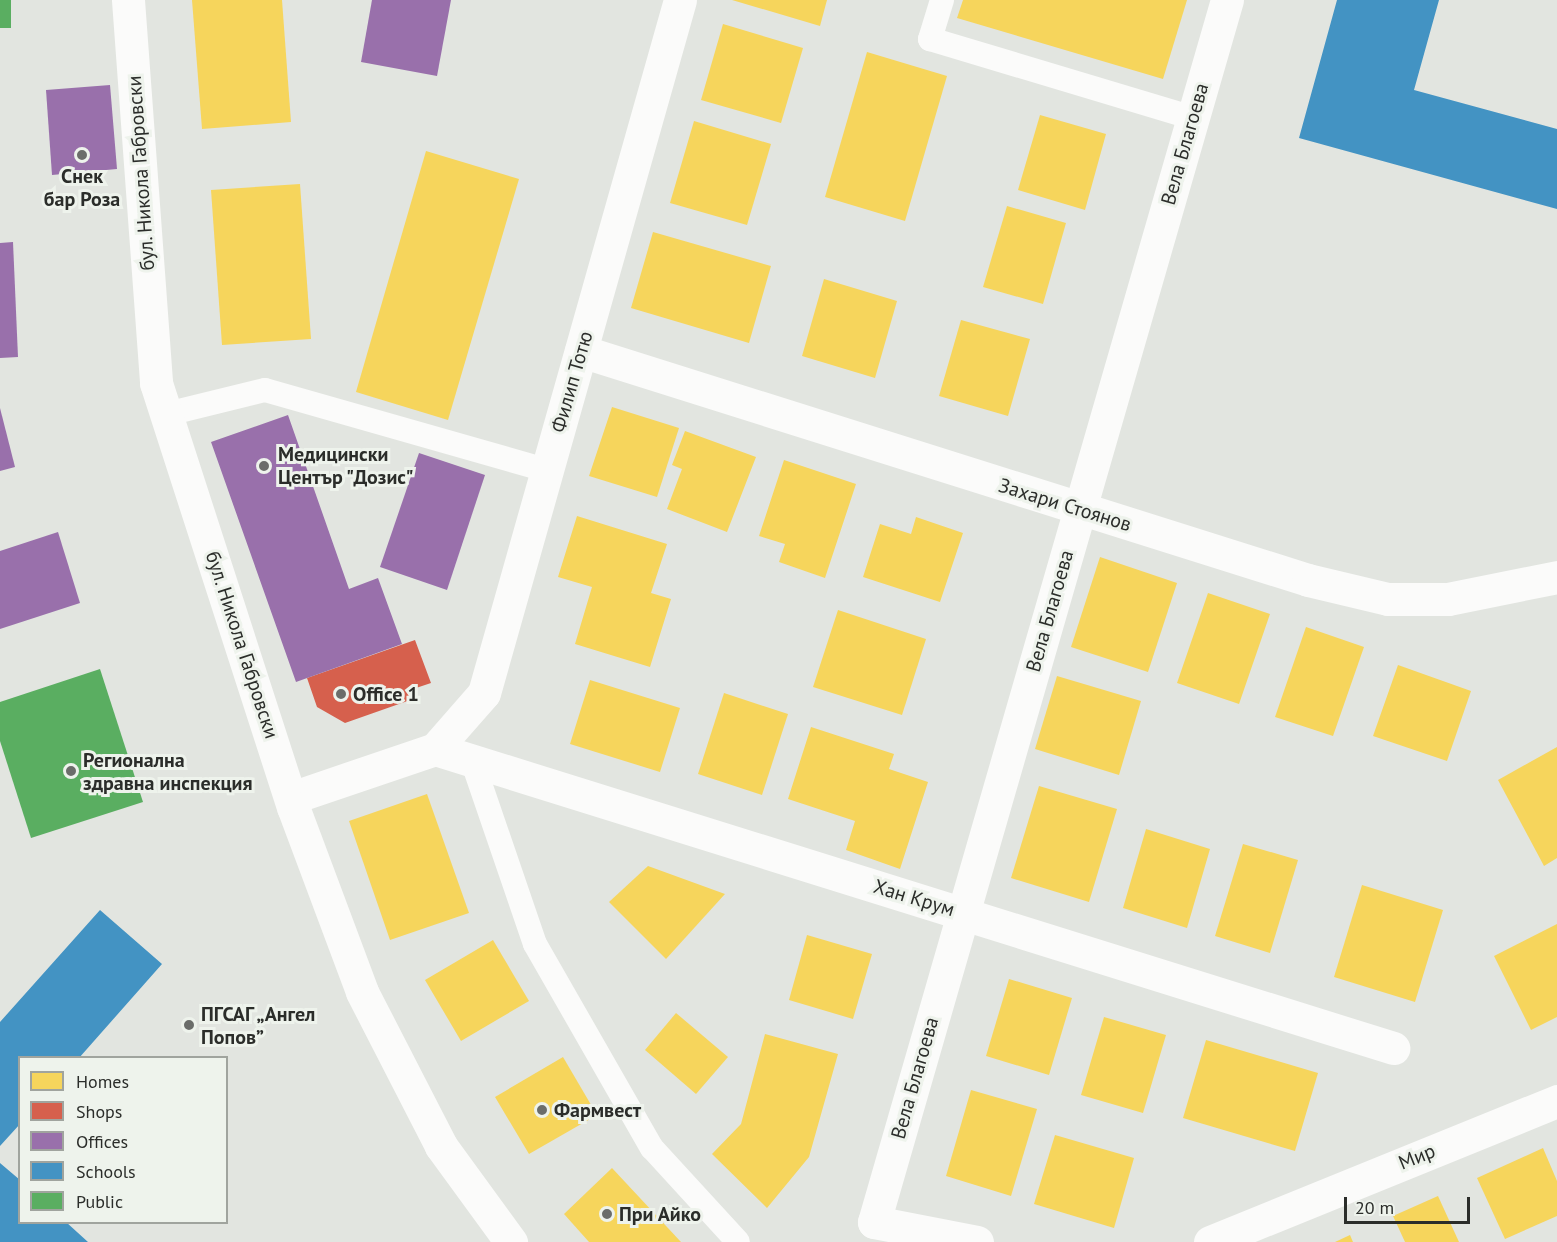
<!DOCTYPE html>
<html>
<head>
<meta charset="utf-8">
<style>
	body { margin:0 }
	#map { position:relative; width:1557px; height:1242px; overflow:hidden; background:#e2e5e0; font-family:"PT Sans",sans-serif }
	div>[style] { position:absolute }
	.homes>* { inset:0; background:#f6d55c }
	.shops>* { inset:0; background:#d6604d }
	.offices>* { inset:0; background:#9970ab }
	.schools>* { inset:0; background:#4393c3 }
	.public>* { inset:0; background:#5aae61 }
	.service>* { height:24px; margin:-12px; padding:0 12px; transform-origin:12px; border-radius:12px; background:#fbfbfa }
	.minor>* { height:33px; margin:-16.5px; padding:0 16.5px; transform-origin:16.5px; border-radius:16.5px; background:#fbfbfa }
	.tertiary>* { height:33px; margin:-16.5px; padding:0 16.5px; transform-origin:16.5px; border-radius:16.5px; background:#fbfbfa }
	.dots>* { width:16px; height:16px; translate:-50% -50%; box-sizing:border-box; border:3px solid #eef3ec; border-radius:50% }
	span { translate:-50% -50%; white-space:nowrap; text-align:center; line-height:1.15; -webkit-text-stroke:6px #eef3ec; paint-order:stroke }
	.street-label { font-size:20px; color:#2b2d2a }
	.poi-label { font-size:20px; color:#2b2d2a; font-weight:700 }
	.left { translate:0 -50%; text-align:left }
	.legend { position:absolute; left:18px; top:1056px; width:210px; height:168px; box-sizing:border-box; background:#eef3ec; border:2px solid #a0a49e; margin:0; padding:8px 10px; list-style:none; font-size:18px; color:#2b2d2a }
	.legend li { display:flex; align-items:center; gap:12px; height:30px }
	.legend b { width:30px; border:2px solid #a0a49e }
	.scale { position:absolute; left:1344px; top:1197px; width:126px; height:27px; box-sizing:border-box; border:3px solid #2b2d2a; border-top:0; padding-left:8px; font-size:18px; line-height:21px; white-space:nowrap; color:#2b2d2a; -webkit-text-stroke:4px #eef3ec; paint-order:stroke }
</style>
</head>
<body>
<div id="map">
	<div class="homes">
		<div style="clip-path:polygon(192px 0,282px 0,291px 122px,202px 129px)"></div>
		<div style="clip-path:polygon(732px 0,827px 0,820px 26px)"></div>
		<div style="clip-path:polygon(963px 0,1187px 0,1163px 79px,957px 18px)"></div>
		<div style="clip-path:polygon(723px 24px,803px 48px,781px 123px,701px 100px)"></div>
		<div style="clip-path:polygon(867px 52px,947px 76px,905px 221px,825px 197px)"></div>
		<div style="clip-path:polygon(1040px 115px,1106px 134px,1085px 210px,1018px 190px)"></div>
		<div style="clip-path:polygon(694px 121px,771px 144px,747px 225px,670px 203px)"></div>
		<div style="clip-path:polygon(426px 151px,519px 179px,448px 420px,356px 392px)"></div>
		<div style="clip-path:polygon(300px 184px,311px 339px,222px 345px,211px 190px)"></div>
		<div style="clip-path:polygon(1007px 206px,1066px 223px,1043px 304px,983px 287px)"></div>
		<div style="clip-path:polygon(653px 232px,771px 266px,749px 343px,631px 308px)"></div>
		<div style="clip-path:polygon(824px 279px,897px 301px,875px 378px,802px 356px)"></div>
		<div style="clip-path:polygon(961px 320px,1030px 339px,1008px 416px,939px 396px)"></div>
		<div style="clip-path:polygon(612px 407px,679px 428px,657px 497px,589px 476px)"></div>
		<div style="clip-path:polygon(685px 431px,756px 457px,727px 532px,667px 509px,682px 469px,672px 465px)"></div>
		<div style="clip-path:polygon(784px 460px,856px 484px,825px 578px,779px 562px,785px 544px,759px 536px)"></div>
		<div style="clip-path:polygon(577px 516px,667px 544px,651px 593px,671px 599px,650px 667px,575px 644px,592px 587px,558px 577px)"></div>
		<div style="clip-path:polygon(916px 517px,963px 533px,940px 602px,863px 577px,880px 524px,911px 534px)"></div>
		<div style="clip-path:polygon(1100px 557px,1177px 583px,1148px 672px,1071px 647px)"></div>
		<div style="clip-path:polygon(1208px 593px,1270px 614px,1239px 704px,1177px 683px)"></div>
		<div style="clip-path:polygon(838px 610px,926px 639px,902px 715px,813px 687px)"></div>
		<div style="clip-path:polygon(1306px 627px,1364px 647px,1333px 736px,1275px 717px)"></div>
		<div style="clip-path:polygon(1398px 665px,1471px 691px,1447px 761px,1373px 736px)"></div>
		<div style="clip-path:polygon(1057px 676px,1141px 701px,1119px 775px,1035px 749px)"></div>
		<div style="clip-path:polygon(590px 680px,680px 708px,660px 772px,570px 744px)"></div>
		<div style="clip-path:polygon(724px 693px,788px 714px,762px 795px,698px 774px)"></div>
		<div style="clip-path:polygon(811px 727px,894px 754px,889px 769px,928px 782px,900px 869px,846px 850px,855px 821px,788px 799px)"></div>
		<div style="clip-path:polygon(1557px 747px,1557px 858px,1544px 866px,1498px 780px)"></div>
		<div style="clip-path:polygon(1039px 786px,1117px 809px,1089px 902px,1011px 878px)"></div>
		<div style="clip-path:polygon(427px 794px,469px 913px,390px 940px,349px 821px)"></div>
		<div style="clip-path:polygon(1146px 829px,1210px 849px,1187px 928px,1123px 908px)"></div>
		<div style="clip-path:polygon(1243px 844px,1298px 860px,1270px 953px,1215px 936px)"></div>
		<div style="clip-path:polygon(648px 866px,725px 894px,666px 959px,609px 902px)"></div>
		<div style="clip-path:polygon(1362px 885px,1443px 910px,1415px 1002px,1334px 977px)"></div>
		<div style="clip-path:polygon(1557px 924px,1557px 1017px,1531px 1030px,1494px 956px)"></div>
		<div style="clip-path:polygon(807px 935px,872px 954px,853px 1019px,789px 1000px)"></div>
		<div style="clip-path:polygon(493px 940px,529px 1001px,461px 1041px,425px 980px)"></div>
		<div style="clip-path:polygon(1009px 979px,1072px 998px,1049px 1075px,986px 1056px)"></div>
		<div style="clip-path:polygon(676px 1013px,728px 1057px,696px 1094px,645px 1050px)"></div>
		<div style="clip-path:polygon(1104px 1017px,1166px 1035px,1143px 1113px,1081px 1095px)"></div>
		<div style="clip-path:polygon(765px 1034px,838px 1054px,809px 1157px,767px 1208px,712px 1154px,741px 1124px)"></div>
		<div style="clip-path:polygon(1206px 1040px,1318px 1073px,1295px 1151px,1183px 1118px)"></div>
		<div style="clip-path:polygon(563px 1057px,597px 1115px,529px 1154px,495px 1097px)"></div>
		<div style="clip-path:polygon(971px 1090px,1037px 1109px,1011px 1196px,946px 1176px)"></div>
		<div style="clip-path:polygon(1055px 1135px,1134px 1158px,1114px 1228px,1034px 1204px)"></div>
		<div style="clip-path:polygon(1543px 1148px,1557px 1181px,1557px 1216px,1505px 1239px,1477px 1178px)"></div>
		<div style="clip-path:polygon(612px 1168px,681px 1242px,589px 1242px,564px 1214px)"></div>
		<div style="clip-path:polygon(1438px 1196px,1459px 1242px,1405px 1242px,1393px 1216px)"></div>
		<div style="clip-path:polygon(1350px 1235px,1353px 1242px,1335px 1242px)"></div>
	</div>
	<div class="shops">
		<div style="clip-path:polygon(415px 640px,431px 683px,413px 689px,416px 698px,345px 723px,317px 707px,307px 678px)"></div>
	</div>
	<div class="offices">
		<div style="clip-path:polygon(372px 0,451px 0,437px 76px,361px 62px)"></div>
		<div style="clip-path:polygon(110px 85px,117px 169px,52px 175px,46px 90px)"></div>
		<div style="clip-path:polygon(13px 242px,18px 357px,0 358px,0 243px)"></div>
		<div style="clip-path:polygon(0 408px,15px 467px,0 471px)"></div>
		<div style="clip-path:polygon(288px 415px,349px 589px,378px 578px,402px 644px,296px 682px,211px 442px)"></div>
		<div style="clip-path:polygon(419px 453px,485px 475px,447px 590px,380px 567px)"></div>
		<div style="clip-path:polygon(58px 532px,80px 603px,0 629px,0 551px)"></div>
	</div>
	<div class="schools">
		<div style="clip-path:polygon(1337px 0,1439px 0,1414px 90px,1557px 129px,1557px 209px,1299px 138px)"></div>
		<div style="clip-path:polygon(100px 910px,162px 964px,79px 1058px,20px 1058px,20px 1124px,0 1146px,0 1022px)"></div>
		<div style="clip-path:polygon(0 1163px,20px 1180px,20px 1222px,66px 1222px,88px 1242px,0 1242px)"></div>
	</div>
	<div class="public">
		<div style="clip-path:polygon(0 0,11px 0,11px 28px,0 28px)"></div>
		<div style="clip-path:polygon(100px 669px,143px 802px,31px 838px,0 741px,0 702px)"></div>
	</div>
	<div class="service">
		<div style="left:942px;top:0;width:41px;rotate:107.1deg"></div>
		<div style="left:930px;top:39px;width:275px;rotate:16.7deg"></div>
		<div style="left:167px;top:414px;width:101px;rotate:-13.8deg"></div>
		<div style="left:265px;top:390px;width:291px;rotate:15.9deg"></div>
		<div style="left:472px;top:760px;width:194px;rotate:71.1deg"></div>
		<div style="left:535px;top:944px;width:235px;rotate:60.2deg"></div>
		<div style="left:652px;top:1148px;width:127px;rotate:47.5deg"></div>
	</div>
	<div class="minor">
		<div style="left:581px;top:351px;width:762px;rotate:17.48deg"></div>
		<div style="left:1308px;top:580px;width:82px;rotate:13.4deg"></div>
		<div style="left:1388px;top:599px;width:60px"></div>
		<div style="left:1448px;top:599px;width:111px;rotate:-11.4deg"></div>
		<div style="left:435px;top:749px;width:1004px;rotate:17.33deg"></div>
		<div style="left:291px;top:798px;width:152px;rotate:-18.8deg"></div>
		<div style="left:435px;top:749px;width:74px;rotate:-48.8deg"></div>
		<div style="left:484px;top:693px;width:720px;rotate:-74.21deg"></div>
		<div style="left:977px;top:1242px;width:105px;rotate:-169deg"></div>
		<div style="left:874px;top:1222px;width:1272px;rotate:-73.89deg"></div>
		<div style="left:1210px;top:1242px;width:375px;rotate:-22.1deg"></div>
	</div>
	<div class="tertiary">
		<div style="left:128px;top:0;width:384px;rotate:85.8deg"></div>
		<div style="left:156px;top:383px;width:446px;rotate:72.1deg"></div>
		<div style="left:293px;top:807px;width:197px;rotate:69.5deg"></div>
		<div style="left:362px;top:992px;width:173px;rotate:62.8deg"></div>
		<div style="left:441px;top:1146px;width:119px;rotate:53.9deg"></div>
	</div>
	<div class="dots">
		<div style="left:82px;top:155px;background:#6b6d6a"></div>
		<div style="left:264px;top:466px;background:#6b6d6a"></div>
		<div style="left:341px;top:694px;background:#6b6d6a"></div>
		<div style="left:71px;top:771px;background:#6b6d6a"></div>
		<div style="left:189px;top:1025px;background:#6b6d6a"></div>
		<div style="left:542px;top:1110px;background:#6b6d6a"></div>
		<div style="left:607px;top:1214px;background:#6b6d6a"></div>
	</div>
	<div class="street-label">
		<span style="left:1185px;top:144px;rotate:-74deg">Вела Благоева</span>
		<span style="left:141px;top:173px;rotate:-94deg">бул. Никола Габровски</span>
		<span style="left:572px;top:382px;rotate:-74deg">Филип Тотю</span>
		<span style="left:1065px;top:505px;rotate:17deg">Захари Стоянов</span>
		<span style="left:1050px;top:611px;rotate:-74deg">Вела Благоева</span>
		<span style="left:242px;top:645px;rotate:72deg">бул. Никола Габровски</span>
		<span style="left:914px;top:898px;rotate:17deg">Хан Крум</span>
		<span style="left:915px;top:1078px;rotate:-74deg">Вела Благоева</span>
		<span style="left:1417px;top:1157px;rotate:-22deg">Мир</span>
	</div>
	<div class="poi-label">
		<span style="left:82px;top:188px">Снек<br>бар Роза</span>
		<span class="left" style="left:278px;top:466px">Медицински<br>Център "Дозис"</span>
		<span class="left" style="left:353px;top:694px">Office 1</span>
		<span class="left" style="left:83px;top:772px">Регионална<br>здравна инспекция</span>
		<span class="left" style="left:201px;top:1026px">ПГСАГ „Ангел<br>Попов”</span>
		<span class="left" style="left:554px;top:1110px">Фармвест</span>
		<span class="left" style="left:619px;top:1214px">При Айко</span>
	</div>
	<ul class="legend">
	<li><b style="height:16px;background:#f6d55c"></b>Homes</li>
	<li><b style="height:16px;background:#d6604d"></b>Shops</li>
	<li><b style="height:16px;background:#9970ab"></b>Offices</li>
	<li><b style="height:16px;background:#4393c3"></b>Schools</li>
	<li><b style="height:16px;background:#5aae61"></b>Public</li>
	</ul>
	<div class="scale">20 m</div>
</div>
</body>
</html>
